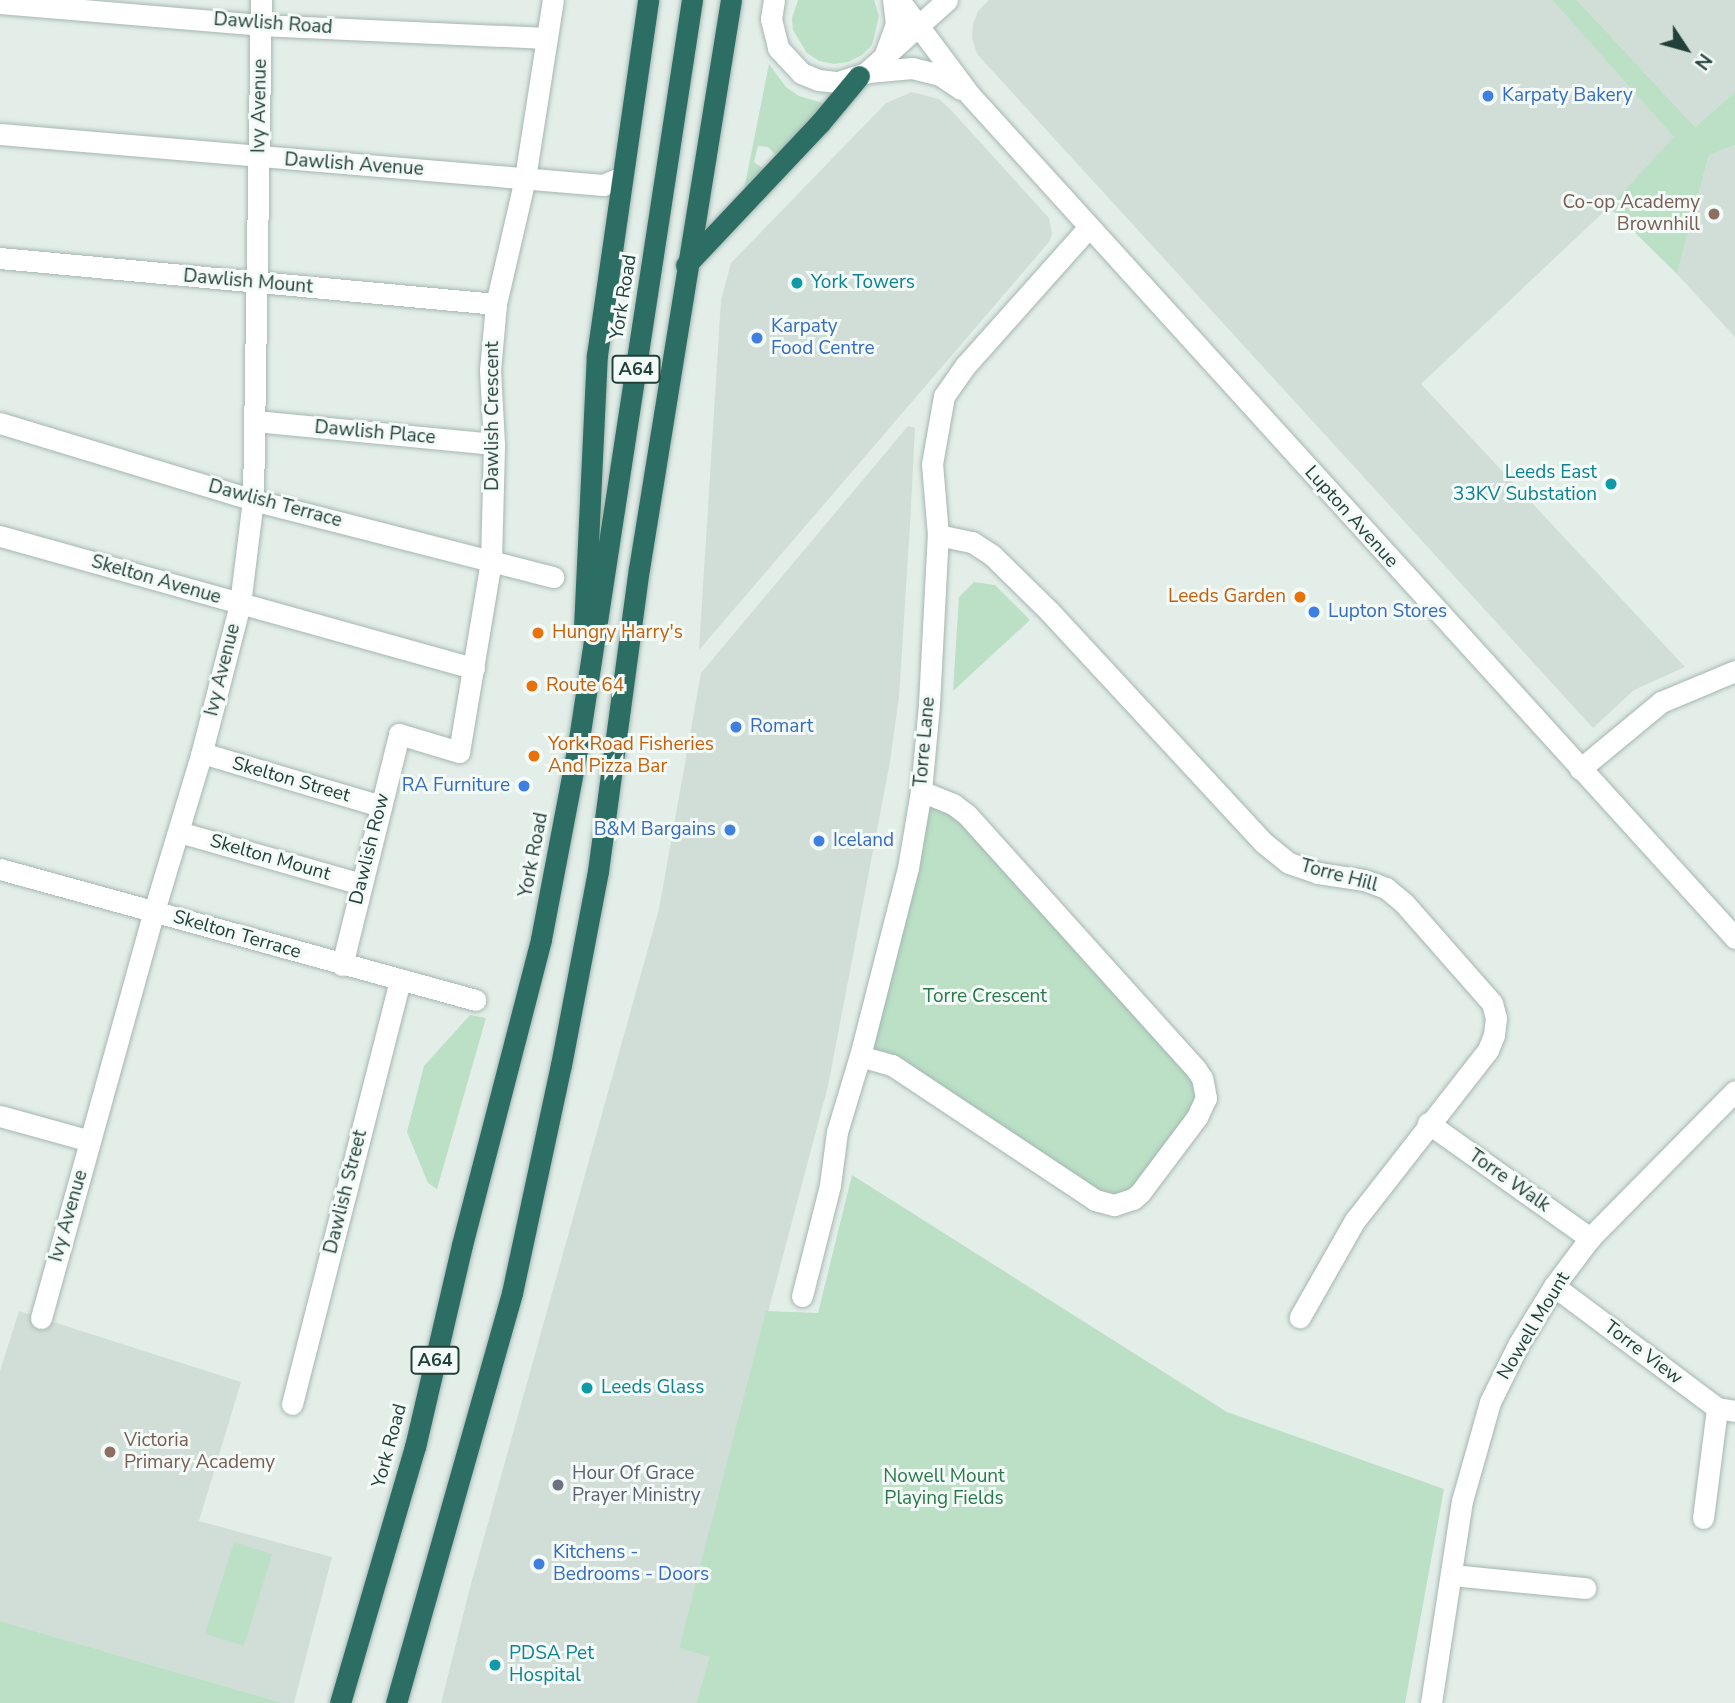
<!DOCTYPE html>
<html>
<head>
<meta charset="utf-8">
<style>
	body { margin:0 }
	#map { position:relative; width:1735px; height:1703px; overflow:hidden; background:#e3eee9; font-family:"Nunito Sans",sans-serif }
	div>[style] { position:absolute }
	.built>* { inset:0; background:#d1ded8 }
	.green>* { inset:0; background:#bbe0c6 }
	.roads { filter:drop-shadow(0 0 2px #a5b6b1) drop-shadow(0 0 2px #a5b6b1) }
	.minor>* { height:21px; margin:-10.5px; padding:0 10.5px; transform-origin:10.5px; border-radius:10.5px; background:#fff }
	.highway>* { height:21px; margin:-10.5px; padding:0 10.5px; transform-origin:10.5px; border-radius:10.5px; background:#2c6e63 }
	.dots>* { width:19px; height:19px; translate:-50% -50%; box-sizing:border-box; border:4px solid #f4faf7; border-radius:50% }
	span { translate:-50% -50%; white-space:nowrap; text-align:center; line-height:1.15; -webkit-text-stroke:6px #f4faf7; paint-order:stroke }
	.shield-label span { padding:2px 5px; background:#f4faf7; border:2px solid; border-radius:5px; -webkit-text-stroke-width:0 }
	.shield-label { font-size:18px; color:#214039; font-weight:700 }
	.street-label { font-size:19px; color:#214039 }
	.shop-label { font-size:19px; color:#366cbe }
	.left { translate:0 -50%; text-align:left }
	.right { translate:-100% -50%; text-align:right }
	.education-label { font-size:19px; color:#785e54 }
	.culture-label { font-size:19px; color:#0d838f }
	.food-label { font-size:19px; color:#c56008 }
	.park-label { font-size:19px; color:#29794b }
	.worship-label { font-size:19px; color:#5b616d }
	.north { position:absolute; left:1651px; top:14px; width:70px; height:70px; -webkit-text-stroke:5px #f4faf7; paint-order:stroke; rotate:126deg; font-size:19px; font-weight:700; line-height:28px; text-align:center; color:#214039 }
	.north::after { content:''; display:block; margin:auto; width:24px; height:32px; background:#214039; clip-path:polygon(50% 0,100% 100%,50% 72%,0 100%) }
</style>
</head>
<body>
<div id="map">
	<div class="built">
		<div style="clip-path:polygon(989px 0,1552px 0,1675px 137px,1609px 207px,1421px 384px,1685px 667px,1634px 690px,1593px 728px,977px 54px,972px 38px,973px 24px,978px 11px)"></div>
		<div style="clip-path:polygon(1577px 0,1735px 0,1735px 92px,1695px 127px)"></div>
		<div style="clip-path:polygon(912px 92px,939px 99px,950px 109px,1049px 218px,1052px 234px,1049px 242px,699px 650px,721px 300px,731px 263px,886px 103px)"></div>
		<div style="clip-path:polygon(1735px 145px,1735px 337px,1677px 274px,1709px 155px)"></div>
		<div style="clip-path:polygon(908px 426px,915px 428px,910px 526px,899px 697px,890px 762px,828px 1086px,679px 1648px,711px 1656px,696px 1703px,441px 1703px,469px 1591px,659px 909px,701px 673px)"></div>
		<div style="clip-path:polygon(19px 1311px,241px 1382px,199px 1521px,332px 1557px,294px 1703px,283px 1703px,0 1621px,0 1371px)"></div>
	</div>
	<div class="green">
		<div style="clip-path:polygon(798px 0,874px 0,879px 16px,872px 45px,862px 55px,848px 62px,834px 64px,819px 61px,807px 53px,793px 30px,792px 18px)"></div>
		<div style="clip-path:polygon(1552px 0,1577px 0,1695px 127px,1735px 92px,1735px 145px,1709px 155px,1677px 274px,1609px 207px,1674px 137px)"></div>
		<div style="clip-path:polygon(769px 64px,786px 87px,799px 96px,826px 104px,777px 156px,768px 147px,758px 146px,754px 162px,765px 170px,744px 190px)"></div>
		<div style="clip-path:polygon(974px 582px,995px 585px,1030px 620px,953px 691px,959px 597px)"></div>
		<div style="clip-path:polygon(921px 791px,938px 796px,1206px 1088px,1140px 1193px,1114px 1205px,860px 1056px)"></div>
		<div style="clip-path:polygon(470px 1015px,486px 1018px,437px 1189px,428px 1183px,407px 1132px,424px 1066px)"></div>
		<div style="clip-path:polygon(852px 1175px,1227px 1412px,1444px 1489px,1405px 1703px,696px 1703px,710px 1657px,679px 1648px,766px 1311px,818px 1313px)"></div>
		<div style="clip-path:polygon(234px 1542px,272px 1554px,244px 1646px,205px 1634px)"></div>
		<div style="clip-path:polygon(0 1621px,283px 1703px,0 1703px)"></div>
	</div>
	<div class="roads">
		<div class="minor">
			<div style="left:774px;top:0;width:19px;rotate:99deg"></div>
			<div style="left:771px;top:19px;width:30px;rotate:76deg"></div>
			<div style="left:778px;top:48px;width:34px;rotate:47deg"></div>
			<div style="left:801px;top:73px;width:18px;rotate:22deg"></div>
			<div style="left:818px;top:80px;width:20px;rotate:6deg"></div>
			<div style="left:838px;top:82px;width:32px;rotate:-18deg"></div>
			<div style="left:868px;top:72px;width:44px;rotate:-5.2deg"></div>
			<div style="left:912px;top:68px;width:29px;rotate:14deg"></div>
			<div style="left:940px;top:75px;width:25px;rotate:34deg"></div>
			<div style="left:899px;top:0;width:117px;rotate:53.3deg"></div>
			<div style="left:969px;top:94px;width:1140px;rotate:47.77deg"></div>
			<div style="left:0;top:3px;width:261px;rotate:4.8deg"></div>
			<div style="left:260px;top:25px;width:287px;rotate:2.6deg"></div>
			<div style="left:885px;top:54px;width:32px;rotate:-70deg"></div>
			<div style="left:896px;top:24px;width:24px;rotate:-97deg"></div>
			<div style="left:868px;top:71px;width:106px;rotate:-41.9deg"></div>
			<div style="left:0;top:134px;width:605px;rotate:4.83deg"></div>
			<div style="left:603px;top:185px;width:21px;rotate:-23deg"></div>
			<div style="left:0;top:258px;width:498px;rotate:5.3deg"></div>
			<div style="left:255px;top:421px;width:240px;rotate:5.5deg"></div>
			<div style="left:0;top:423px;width:264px;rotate:16.9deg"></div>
			<div style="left:253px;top:500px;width:310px;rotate:14.4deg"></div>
			<div style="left:938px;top:535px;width:35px;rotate:12deg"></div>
			<div style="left:972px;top:542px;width:24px;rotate:33deg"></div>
			<div style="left:992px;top:555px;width:80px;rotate:44.5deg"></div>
			<div style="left:1049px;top:611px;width:316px;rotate:47.2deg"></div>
			<div style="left:1264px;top:843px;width:32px;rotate:39deg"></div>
			<div style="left:1289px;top:863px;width:31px;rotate:19deg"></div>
			<div style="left:1318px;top:873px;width:47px;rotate:8.7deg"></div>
			<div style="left:1364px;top:880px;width:23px;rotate:20deg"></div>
			<div style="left:1386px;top:888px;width:23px;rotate:40deg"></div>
			<div style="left:1404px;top:903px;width:133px;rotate:48.7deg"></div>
			<div style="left:1492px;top:1003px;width:16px;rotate:75deg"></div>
			<div style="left:1496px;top:1018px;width:17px;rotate:97deg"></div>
			<div style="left:1494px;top:1035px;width:16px;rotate:112deg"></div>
			<div style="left:1488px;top:1050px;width:216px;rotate:128deg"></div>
			<div style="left:1355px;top:1220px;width:112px;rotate:119.6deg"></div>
			<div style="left:0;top:536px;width:492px;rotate:15.6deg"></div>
			<div style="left:202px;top:753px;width:187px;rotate:16.5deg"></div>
			<div style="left:1580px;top:769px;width:105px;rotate:-39.6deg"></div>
			<div style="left:1661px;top:702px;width:80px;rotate:-22.7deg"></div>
			<div style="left:179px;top:832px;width:190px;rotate:15.9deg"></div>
			<div style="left:0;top:869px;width:493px;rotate:15.4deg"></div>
			<div style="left:342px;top:965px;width:238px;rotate:-76.1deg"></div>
			<div style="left:399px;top:734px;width:63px;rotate:16.7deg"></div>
			<div style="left:459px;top:752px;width:194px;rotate:-80.5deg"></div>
			<div style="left:491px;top:561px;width:117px;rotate:-88.5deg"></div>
			<div style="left:494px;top:444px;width:74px;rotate:-93.1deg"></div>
			<div style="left:490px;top:370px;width:66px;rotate:-84.8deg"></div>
			<div style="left:496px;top:304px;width:129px;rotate:-77deg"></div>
			<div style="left:525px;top:178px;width:180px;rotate:-81.1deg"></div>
			<div style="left:860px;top:1056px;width:33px;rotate:16deg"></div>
			<div style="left:892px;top:1065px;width:244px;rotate:33.6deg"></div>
			<div style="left:1095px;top:1200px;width:20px;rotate:15deg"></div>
			<div style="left:1114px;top:1205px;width:20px;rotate:-18deg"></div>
			<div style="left:1133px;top:1199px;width:9px;rotate:-41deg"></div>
			<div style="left:1140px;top:1193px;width:95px;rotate:-53.1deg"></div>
			<div style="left:1197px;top:1117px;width:21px;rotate:-65deg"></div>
			<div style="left:1206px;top:1098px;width:20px;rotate:-101deg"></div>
			<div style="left:1202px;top:1078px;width:11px;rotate:-124deg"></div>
			<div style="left:1196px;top:1069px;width:343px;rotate:-132deg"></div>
			<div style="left:966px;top:814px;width:16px;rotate:-142deg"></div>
			<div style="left:953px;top:804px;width:35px;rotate:-158deg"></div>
			<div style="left:0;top:1116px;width:93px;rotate:15.5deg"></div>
			<div style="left:1428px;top:1123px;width:199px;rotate:35.4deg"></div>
			<div style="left:1554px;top:1286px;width:204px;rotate:36.8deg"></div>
			<div style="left:1717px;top:1408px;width:18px;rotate:9deg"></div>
			<div style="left:802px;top:1296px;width:114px;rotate:-75.8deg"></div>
			<div style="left:830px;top:1185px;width:53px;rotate:-82.5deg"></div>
			<div style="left:837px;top:1132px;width:79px;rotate:-73.2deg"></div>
			<div style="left:860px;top:1056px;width:194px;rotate:-75.7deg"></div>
			<div style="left:908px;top:868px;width:78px;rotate:-80.4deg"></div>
			<div style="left:921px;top:791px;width:87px;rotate:-84.7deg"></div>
			<div style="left:929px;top:704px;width:169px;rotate:-87deg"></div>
			<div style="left:938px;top:535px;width:71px;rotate:-94.8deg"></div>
			<div style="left:932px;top:464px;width:69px;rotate:-80deg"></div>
			<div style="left:944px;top:396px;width:38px;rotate:-55deg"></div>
			<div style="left:966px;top:365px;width:183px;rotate:-48.3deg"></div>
			<div style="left:41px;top:1318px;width:422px;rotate:-74.5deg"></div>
			<div style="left:154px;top:911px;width:163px;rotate:-73.2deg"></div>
			<div style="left:201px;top:755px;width:156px;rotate:-75.5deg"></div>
			<div style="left:240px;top:604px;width:105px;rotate:-82.9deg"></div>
			<div style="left:253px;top:500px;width:500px;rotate:-89.08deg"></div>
			<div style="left:292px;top:1404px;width:437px;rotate:-75.7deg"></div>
			<div style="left:1703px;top:1518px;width:111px;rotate:-82.7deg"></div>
			<div style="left:1452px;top:1575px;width:134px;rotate:5.6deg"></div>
			<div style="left:1431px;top:1703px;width:204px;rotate:-81.3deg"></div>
			<div style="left:1462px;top:1501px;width:103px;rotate:-74.2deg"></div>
			<div style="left:1490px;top:1402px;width:64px;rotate:-63.8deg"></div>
			<div style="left:1518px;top:1345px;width:69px;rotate:-58.6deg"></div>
			<div style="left:1554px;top:1286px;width:60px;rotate:-53.1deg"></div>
			<div style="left:1590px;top:1238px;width:206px;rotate:-45.4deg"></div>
		</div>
		<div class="highway">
			<div style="left:686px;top:265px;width:195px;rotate:-46.7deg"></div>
			<div style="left:820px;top:123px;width:61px;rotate:-50.3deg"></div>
			<div style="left:584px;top:628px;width:273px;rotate:-87.3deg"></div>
			<div style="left:597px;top:355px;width:359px;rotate:-81.8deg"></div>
			<div style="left:340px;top:1703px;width:267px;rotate:-73.7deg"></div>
			<div style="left:415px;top:1447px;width:207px;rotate:-76.9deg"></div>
			<div style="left:462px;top:1245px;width:316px;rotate:-75.5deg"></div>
			<div style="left:541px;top:939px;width:204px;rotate:-79.2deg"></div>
			<div style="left:579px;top:739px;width:748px;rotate:-81.31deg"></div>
			<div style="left:396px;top:1703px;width:426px;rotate:-74.2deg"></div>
			<div style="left:512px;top:1293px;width:233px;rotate:-77.9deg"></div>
			<div style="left:561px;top:1065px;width:197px;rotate:-79.2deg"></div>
			<div style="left:598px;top:871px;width:305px;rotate:-82.3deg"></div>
			<div style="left:639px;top:569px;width:576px;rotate:-80.82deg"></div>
		</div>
	</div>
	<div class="dots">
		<div style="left:1488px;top:96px;background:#3f7fe0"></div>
		<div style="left:1714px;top:214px;background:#8d6e63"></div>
		<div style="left:797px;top:283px;background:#0f9aa8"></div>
		<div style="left:757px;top:338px;background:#3f7fe0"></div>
		<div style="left:1611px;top:484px;background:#0f9aa8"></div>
		<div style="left:1300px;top:597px;background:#e8710a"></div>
		<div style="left:1314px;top:612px;background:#3f7fe0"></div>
		<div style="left:538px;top:633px;background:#e8710a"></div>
		<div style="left:532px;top:686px;background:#e8710a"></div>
		<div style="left:736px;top:727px;background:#3f7fe0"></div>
		<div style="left:534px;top:756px;background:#e8710a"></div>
		<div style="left:524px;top:786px;background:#3f7fe0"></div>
		<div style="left:730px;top:830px;background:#3f7fe0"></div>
		<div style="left:819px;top:841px;background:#3f7fe0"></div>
		<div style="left:587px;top:1388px;background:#0f9aa8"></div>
		<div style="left:110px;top:1452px;background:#8d6e63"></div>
		<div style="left:558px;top:1485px;background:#6b7280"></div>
		<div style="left:539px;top:1564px;background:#3f7fe0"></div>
		<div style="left:495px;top:1665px;background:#0f9aa8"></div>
	</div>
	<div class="shield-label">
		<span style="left:636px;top:369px">A64</span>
		<span style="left:435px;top:1360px">A64</span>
	</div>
	<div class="street-label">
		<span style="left:273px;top:24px;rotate:4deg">Dawlish Road</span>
		<span style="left:260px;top:106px;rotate:-89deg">Ivy Avenue</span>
		<span style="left:354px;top:165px;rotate:4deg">Dawlish Avenue</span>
		<span style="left:248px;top:282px;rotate:5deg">Dawlish Mount</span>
		<span style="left:624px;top:297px;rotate:-81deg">York Road</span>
		<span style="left:493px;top:416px;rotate:-90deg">Dawlish Crescent</span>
		<span style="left:375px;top:433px;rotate:5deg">Dawlish Place</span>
		<span style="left:275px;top:504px;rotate:15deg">Dawlish Terrace</span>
		<span style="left:1351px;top:517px;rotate:48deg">Lupton Avenue</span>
		<span style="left:156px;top:580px;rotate:16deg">Skelton Avenue</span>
		<span style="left:223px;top:670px;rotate:-76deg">Ivy Avenue</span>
		<span style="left:925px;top:742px;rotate:-85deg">Torre Lane</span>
		<span style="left:291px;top:780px;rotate:16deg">Skelton Street</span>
		<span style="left:370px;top:849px;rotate:-76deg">Dawlish Row</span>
		<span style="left:534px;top:855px;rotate:-79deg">York Road</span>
		<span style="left:270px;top:858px;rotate:16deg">Skelton Mount</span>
		<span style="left:1339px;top:876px;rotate:15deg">Torre Hill</span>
		<span style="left:237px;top:935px;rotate:16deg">Skelton Terrace</span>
		<span style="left:1509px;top:1181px;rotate:35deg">Torre Walk</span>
		<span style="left:346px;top:1192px;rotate:-76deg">Dawlish Street</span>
		<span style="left:69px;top:1216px;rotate:-74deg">Ivy Avenue</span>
		<span style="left:1534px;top:1326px;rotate:-59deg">Nowell Mount</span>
		<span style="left:1643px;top:1353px;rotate:37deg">Torre View</span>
		<span style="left:390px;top:1446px;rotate:-75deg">York Road</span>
	</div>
	<div class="shop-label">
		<span class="left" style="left:1502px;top:96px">Karpaty Bakery</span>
		<span class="left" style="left:771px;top:338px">Karpaty<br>Food Centre</span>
		<span class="left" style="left:1328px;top:612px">Lupton Stores</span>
		<span class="left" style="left:750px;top:727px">Romart</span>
		<span class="right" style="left:510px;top:786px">RA Furniture</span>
		<span class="right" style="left:716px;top:830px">B&amp;M Bargains</span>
		<span class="left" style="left:833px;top:841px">Iceland</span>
		<span class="left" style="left:553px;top:1564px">Kitchens -<br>Bedrooms - Doors</span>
	</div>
	<div class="education-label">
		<span class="right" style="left:1700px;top:214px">Co-op Academy<br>Brownhill</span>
		<span class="left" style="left:124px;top:1452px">Victoria<br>Primary Academy</span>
	</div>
	<div class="culture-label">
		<span class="left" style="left:811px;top:283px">York Towers</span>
		<span class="right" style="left:1597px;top:484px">Leeds East<br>33KV Substation</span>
		<span class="left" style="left:601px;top:1388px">Leeds Glass</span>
		<span class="left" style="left:509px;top:1665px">PDSA Pet<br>Hospital</span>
	</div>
	<div class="food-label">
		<span class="right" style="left:1286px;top:597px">Leeds Garden</span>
		<span class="left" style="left:552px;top:633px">Hungry Harry's</span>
		<span class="left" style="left:546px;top:686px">Route 64</span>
		<span class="left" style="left:548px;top:756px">York Road Fisheries<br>And Pizza Bar</span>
	</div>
	<div class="park-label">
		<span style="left:985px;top:997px">Torre Crescent</span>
		<span style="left:944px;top:1488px">Nowell Mount<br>Playing Fields</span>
	</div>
	<div class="worship-label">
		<span class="left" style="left:572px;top:1485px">Hour Of Grace<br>Prayer Ministry</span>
	</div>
	<div class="north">N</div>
</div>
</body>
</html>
